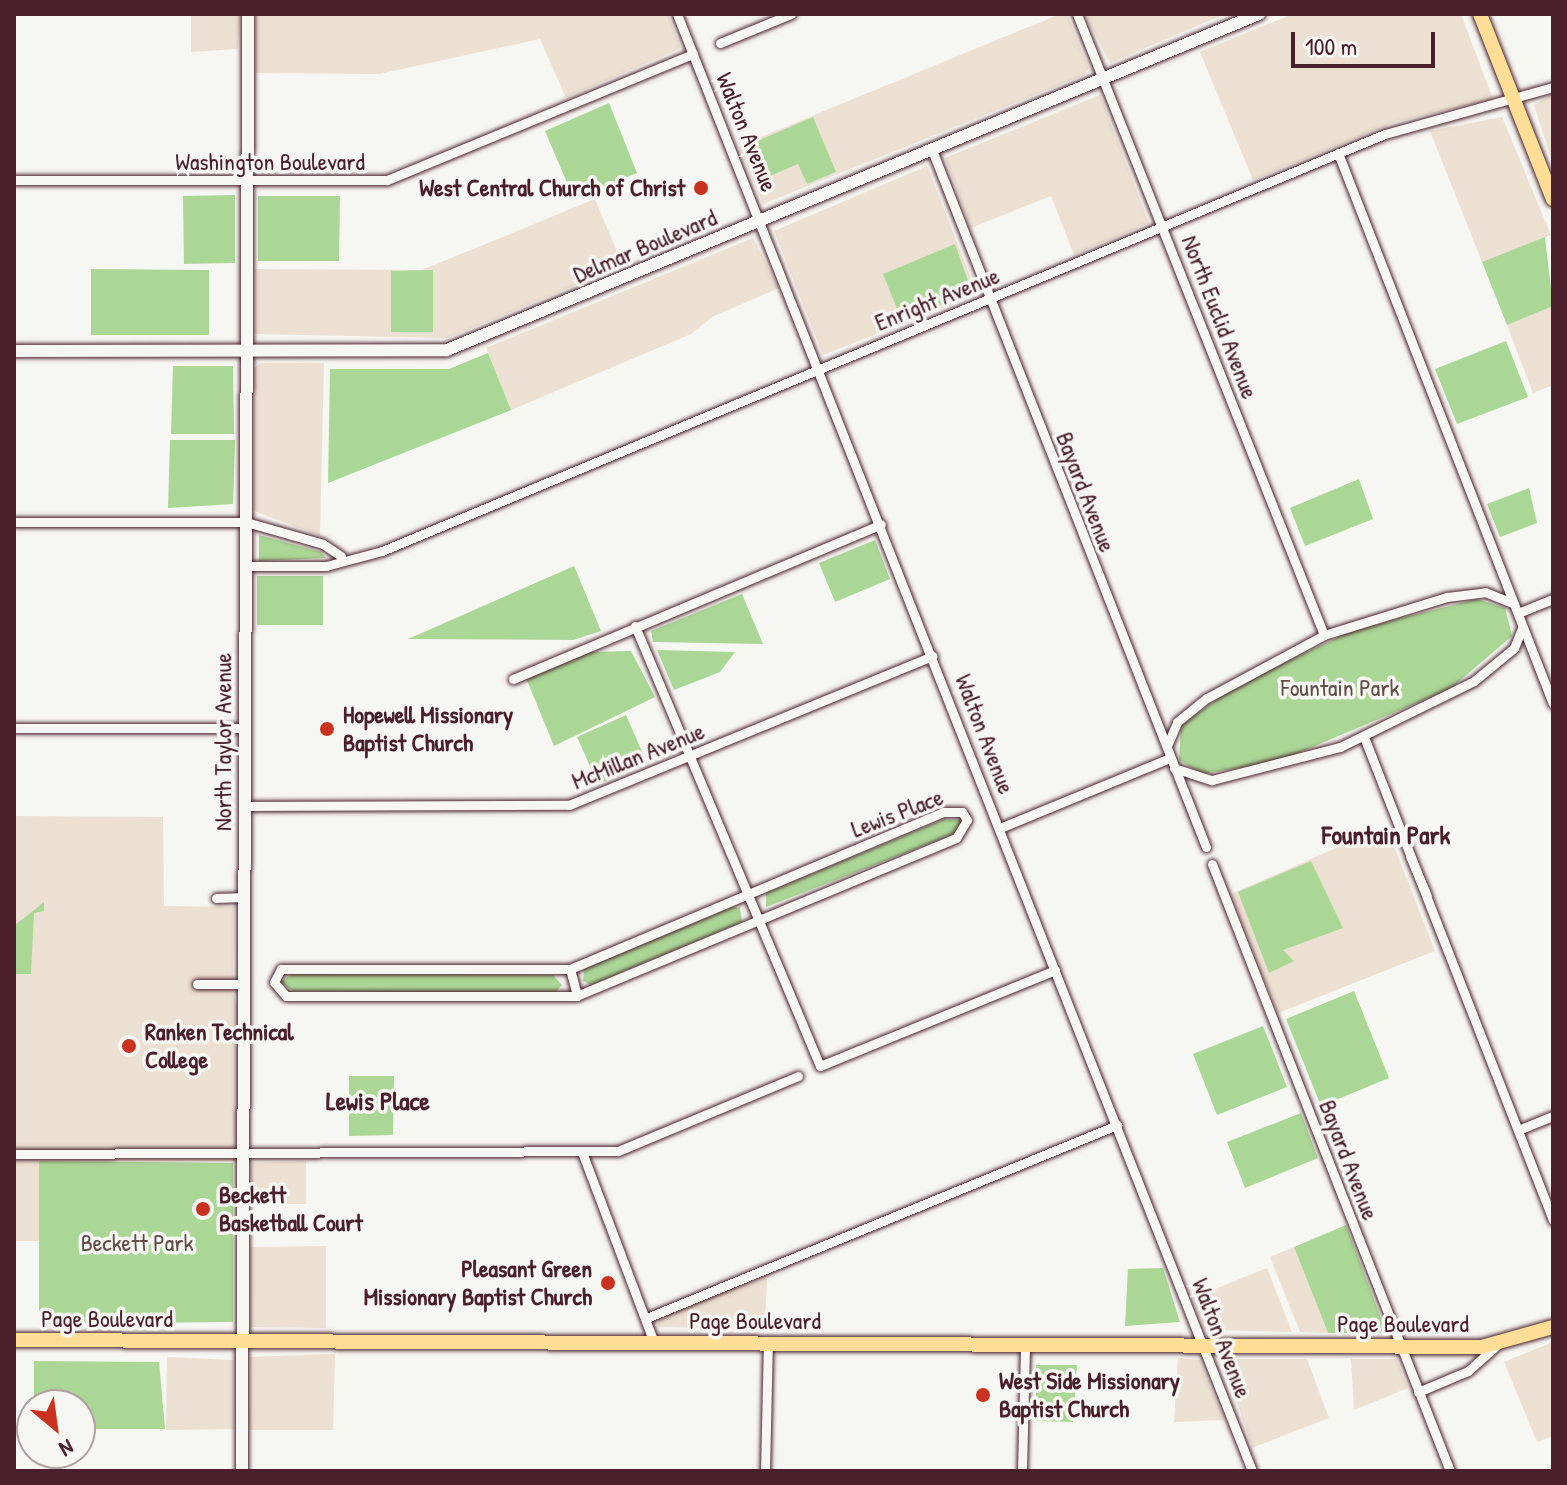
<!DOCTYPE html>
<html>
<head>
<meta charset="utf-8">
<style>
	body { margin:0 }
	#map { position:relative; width:1567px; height:1485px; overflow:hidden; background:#f6f6f2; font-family:"Patrick Hand",sans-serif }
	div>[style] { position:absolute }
	.built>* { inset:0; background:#ece0d2 }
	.green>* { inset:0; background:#aad796 }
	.roads { filter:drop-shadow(0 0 2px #4a1f2b) drop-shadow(0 0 2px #4a1f2b) }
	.street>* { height:9px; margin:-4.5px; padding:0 4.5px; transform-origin:4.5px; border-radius:4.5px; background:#f6f6f2 }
	.secondary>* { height:12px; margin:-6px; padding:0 6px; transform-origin:6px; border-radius:6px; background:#f6f6f2 }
	.primary>* { height:14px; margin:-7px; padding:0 7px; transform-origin:7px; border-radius:7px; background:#fedd96 }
	.dots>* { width:22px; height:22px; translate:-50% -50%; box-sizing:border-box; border:4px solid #f6f6f2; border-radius:50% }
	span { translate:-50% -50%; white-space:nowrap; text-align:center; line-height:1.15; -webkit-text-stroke:7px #f6f6f2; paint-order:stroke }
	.street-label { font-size:24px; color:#4a1f2b }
	.poi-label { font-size:24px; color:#4a1f2b; font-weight:700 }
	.right { translate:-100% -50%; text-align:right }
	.left { translate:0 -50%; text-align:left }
	.park-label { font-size:24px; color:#624d46 }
	.neighbourhood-label { font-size:26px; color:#4a1f2b; font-weight:700 }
	.frame { position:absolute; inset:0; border:16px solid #4a1f2b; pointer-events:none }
	.north { position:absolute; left:16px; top:1389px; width:80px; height:80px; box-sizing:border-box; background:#f6f6f2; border:2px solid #b1a0a2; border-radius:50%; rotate:151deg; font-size:22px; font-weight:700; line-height:32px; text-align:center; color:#4a1f2b }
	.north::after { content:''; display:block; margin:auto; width:28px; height:36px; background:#c8321e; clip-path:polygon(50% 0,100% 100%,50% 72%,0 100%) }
	.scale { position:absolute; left:1291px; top:32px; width:144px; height:36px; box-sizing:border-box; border:4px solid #4a1f2b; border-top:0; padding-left:10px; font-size:24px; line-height:28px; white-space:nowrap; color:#4a1f2b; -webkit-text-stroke:6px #f6f6f2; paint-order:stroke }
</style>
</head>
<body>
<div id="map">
	<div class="built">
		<div style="clip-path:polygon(191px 14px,240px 14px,238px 49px,191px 52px)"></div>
		<div style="clip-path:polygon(256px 14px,668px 14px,681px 48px,566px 98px,540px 39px,379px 74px,256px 73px)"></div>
		<div style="clip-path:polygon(1060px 14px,1067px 14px,1089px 68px,1084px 75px,763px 204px,739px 146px)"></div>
		<div style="clip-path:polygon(1085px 14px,1225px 14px,1110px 63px)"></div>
		<div style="clip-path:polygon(1293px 14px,1461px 14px,1493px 99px,1396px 122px,1253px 180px,1200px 52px)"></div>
		<div style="clip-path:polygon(1553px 93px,1553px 164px,1534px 105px)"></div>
		<div style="clip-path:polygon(1100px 95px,1149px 223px,1074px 255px,1051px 196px,971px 228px,945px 158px)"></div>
		<div style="clip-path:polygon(1502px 117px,1551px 235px,1482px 262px,1430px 131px)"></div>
		<div style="clip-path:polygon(927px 166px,977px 294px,823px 355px,774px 231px)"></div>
		<div style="clip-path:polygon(595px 199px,623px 266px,447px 338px,255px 334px,255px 269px,422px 270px)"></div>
		<div style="clip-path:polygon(753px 238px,779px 288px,712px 317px,691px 334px,511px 410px,486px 348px)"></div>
		<div style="clip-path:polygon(1553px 306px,1553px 385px,1533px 393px,1507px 325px)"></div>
		<div style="clip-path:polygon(260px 363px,324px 363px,320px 536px,254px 511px,254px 368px)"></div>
		<div style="clip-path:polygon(14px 816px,163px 817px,164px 906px,234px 907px,233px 994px,244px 1027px,243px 1161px,39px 1161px,39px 1241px,14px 1241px)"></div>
		<div style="clip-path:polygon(1386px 826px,1435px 951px,1278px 1013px,1231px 894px)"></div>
		<div style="clip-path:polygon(306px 1161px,306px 1204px,251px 1204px,251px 1163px)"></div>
		<div style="clip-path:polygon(326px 1246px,326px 1328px,251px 1327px,250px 1247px)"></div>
		<div style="clip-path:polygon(1294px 1247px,1328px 1333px,1300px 1332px,1270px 1257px)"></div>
		<div style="clip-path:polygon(1267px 1268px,1292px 1332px,1205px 1330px,1193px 1298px)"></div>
		<div style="clip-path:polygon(767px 1277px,765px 1329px,657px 1327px,660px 1316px)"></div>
		<div style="clip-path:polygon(1553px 1342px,1553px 1436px,1537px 1442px,1504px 1362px)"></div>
		<div style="clip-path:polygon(335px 1354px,333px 1430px,249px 1430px,250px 1357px)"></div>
		<div style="clip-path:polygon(167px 1357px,233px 1360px,234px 1429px,166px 1430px)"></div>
		<div style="clip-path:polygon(1178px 1358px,1200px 1360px,1224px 1420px,1174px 1422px)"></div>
		<div style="clip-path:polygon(1223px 1359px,1307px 1359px,1329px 1418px,1252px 1448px)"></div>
		<div style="clip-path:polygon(1351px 1359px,1397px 1359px,1408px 1388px,1354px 1410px)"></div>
	</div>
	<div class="green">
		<div style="clip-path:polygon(609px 103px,637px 173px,574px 199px,545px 131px)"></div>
		<div style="clip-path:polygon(813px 117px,836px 172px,807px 184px,798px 164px,761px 180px,746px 146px)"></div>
		<div style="clip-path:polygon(235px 195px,235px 263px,184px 264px,183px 196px)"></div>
		<div style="clip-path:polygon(258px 196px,340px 196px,339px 261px,258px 261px)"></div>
		<div style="clip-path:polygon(1545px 237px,1553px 306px,1507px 325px,1482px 262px)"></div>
		<div style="clip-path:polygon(955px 244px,972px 292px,902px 321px,883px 274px)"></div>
		<div style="clip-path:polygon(91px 269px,209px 270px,209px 335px,91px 335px)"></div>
		<div style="clip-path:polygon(433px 270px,433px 332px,391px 332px,391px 271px)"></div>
		<div style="clip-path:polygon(1506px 341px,1528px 397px,1457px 424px,1435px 369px)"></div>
		<div style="clip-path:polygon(488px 353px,511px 410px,328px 483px,330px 369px,449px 369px)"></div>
		<div style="clip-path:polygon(173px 366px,233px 366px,234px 434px,171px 434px)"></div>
		<div style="clip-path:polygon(170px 440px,235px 440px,233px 504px,168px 508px)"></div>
		<div style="clip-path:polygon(1359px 479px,1373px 519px,1305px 546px,1290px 508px)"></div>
		<div style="clip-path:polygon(1529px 488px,1537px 523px,1500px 537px,1487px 504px)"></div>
		<div style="clip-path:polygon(259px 535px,321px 552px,326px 558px,259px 561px)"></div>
		<div style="clip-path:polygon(875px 540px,890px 579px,835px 602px,819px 563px)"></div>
		<div style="clip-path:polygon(574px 566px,601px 631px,573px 640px,408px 639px)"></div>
		<div style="clip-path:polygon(257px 576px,323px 576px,323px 625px,257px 625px)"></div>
		<div style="clip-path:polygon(742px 594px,763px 644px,653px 642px,651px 631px)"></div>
		<div style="clip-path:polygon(1477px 599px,1505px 608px,1512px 636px,1450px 689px,1279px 761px,1203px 774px,1179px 760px,1181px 726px,1236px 685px,1354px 630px)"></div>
		<div style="clip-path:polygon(657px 650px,735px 652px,720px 672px,674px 690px)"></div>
		<div style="clip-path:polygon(631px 651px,655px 697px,554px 746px,526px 678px,587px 652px)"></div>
		<div style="clip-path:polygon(626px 715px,647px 763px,598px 784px,577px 737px)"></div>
		<div style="clip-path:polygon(944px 819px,963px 820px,954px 834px,766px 907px,766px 893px)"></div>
		<div style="clip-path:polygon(1311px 861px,1343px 928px,1283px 950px,1294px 961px,1269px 973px,1238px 892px)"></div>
		<div style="clip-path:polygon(44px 902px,44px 911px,34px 913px,31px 974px,14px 974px,14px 926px)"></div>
		<div style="clip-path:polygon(732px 907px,740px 908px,742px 922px,591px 985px,583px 981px,584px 969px)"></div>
		<div style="clip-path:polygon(292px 974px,553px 975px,562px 985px,555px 993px,293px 991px,280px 982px)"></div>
		<div style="clip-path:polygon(1354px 991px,1389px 1078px,1321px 1106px,1286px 1019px)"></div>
		<div style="clip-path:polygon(1263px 1026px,1287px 1087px,1217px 1115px,1193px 1054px)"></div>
		<div style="clip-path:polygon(349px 1076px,394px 1076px,393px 1135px,349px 1136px)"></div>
		<div style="clip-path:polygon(1301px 1113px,1318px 1158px,1245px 1188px,1227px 1142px)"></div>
		<div style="clip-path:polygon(39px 1161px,233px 1163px,233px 1322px,39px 1324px)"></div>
		<div style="clip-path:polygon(1346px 1225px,1384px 1326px,1381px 1333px,1328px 1333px,1294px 1247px)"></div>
		<div style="clip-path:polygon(1163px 1268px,1180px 1322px,1125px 1326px,1128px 1269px)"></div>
		<div style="clip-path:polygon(34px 1361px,159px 1362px,165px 1429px,80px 1429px,80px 1405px,34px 1405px)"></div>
		<div style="clip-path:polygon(1036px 1365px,1077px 1365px,1073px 1422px,1036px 1421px)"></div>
	</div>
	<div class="roads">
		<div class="street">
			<div style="left:677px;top:14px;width:1566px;rotate:68.46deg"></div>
			<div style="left:1077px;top:14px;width:668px;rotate:68.31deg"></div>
			<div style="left:720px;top:43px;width:77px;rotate:-22.2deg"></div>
			<div style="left:932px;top:150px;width:749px;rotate:68.54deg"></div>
			<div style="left:1338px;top:153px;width:591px;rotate:68.68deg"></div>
			<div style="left:14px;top:180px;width:373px"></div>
			<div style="left:387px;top:180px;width:331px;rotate:-22.4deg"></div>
			<div style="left:14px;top:522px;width:232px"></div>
			<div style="left:246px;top:522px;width:80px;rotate:15.9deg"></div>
			<div style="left:323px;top:544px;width:22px;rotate:34deg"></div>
			<div style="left:246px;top:566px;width:80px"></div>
			<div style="left:326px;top:566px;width:58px;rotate:-15deg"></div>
			<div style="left:382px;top:551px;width:1086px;rotate:-22.58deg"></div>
			<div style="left:1385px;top:134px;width:174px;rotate:-15.6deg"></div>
			<div style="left:1518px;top:613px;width:38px;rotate:-22deg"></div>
			<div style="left:635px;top:626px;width:477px;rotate:67.2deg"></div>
			<div style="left:820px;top:1066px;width:254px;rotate:-22.2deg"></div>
			<div style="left:513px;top:679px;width:399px;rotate:-22.8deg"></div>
			<div style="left:14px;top:728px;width:231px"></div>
			<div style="left:1364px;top:737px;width:519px;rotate:68.63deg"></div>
			<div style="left:1167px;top:746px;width:26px;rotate:-67deg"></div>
			<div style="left:1177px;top:722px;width:38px;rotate:-39deg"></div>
			<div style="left:1207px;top:698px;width:133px;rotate:-28.3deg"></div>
			<div style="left:1324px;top:635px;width:129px;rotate:-17.2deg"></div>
			<div style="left:1447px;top:597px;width:38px;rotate:-7deg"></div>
			<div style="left:1485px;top:592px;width:31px;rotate:22deg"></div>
			<div style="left:1174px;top:768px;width:40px;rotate:18deg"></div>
			<div style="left:1212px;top:780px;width:132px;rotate:-14.5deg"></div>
			<div style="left:1340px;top:747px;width:149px;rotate:-26.2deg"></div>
			<div style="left:1474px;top:681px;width:52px;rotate:-39.5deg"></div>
			<div style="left:1514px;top:648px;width:22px;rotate:-68deg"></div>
			<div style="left:245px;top:806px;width:324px;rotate:-0.2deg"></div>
			<div style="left:569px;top:805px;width:393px;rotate:-22.3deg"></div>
			<div style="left:944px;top:812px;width:18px"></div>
			<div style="left:962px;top:812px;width:9px;rotate:58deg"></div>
			<div style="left:967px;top:820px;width:21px;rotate:121deg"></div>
			<div style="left:956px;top:838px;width:411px;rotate:157.4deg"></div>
			<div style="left:577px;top:996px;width:291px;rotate:180deg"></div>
			<div style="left:286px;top:996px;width:18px;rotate:-131deg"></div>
			<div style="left:274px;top:982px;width:15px;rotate:-62deg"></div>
			<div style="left:281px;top:969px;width:289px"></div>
			<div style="left:570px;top:969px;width:406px;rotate:-22.8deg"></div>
			<div style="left:1000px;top:828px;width:184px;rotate:-22.4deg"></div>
			<div style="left:1410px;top:856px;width:43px;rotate:67deg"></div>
			<div style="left:1212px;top:864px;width:652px;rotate:68.59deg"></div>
			<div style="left:216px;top:898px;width:29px;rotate:-2deg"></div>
			<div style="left:570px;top:969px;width:28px;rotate:75deg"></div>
			<div style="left:197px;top:984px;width:47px"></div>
			<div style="left:1518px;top:1130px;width:38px;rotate:-22deg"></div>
			<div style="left:582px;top:1152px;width:204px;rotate:69.3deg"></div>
			<div style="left:14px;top:1154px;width:604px;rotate:-0.28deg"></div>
			<div style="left:618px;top:1151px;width:195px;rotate:-22.6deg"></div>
			<div style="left:649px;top:1317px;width:506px;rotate:-22.31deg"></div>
			<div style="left:1418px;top:1392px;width:54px;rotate:-22.8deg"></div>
			<div style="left:1468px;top:1371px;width:38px;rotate:-42deg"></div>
			<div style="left:765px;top:1471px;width:128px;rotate:-88.7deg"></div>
			<div style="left:1022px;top:1471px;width:126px;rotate:-88.6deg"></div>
		</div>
		<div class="secondary">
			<div style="left:14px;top:351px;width:433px;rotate:-0.1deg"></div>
			<div style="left:447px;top:350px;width:879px;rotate:-22.48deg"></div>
			<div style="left:242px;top:1471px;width:1457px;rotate:-89.76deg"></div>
		</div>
		<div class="primary">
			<div style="left:1480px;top:14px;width:199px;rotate:68.5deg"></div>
			<div style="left:14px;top:1340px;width:1467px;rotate:0.27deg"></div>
			<div style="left:1481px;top:1347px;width:75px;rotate:-15.5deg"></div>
		</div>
	</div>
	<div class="dots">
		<div style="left:701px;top:188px;background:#c8321e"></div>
		<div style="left:327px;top:729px;background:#c8321e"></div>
		<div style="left:129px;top:1046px;background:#c8321e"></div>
		<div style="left:203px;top:1209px;background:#c8321e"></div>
		<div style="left:608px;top:1283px;background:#c8321e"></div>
		<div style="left:983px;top:1395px;background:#c8321e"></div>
	</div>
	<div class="street-label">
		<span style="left:747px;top:132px;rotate:68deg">Walton Avenue</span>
		<span style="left:270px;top:162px">Washington Boulevard</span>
		<span style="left:645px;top:246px;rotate:-23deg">Delmar Boulevard</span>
		<span style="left:937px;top:299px;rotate:-22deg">Enright Avenue</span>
		<span style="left:1220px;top:317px;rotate:69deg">North Euclid Avenue</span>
		<span style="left:1086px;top:492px;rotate:69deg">Bayard Avenue</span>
		<span style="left:985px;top:734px;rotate:69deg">Walton Avenue</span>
		<span style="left:223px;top:742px;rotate:-90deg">North Taylor Avenue</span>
		<span style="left:638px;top:756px;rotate:-22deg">McMillan Avenue</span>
		<span style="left:897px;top:813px;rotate:-21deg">Lewis Place</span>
		<span style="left:1349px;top:1160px;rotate:69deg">Bayard Avenue</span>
		<span style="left:107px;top:1319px">Page Boulevard</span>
		<span style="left:755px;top:1321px">Page Boulevard</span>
		<span style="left:1403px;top:1324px">Page Boulevard</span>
		<span style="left:1222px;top:1338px;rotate:69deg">Walton Avenue</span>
	</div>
	<div class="poi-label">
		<span class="right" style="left:685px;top:188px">West Central Church of Christ</span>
		<span class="left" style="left:343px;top:729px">Hopewell Missionary<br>Baptist Church</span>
		<span class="left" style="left:145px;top:1046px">Ranken Technical<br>College</span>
		<span class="left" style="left:219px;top:1209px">Beckett<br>Basketball Court</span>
		<span class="right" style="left:592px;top:1283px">Pleasant Green<br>Missionary Baptist Church</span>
		<span class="left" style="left:999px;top:1395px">West Side Missionary<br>Baptist Church</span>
	</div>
	<div class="park-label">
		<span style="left:1340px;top:688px">Fountain Park</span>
		<span style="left:137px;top:1243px">Beckett Park</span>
	</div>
	<div class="neighbourhood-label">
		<span style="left:1386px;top:835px">Fountain Park</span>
		<span style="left:378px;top:1101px">Lewis Place</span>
	</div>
	<div class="frame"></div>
	<div class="north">N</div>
	<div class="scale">100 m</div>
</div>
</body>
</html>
